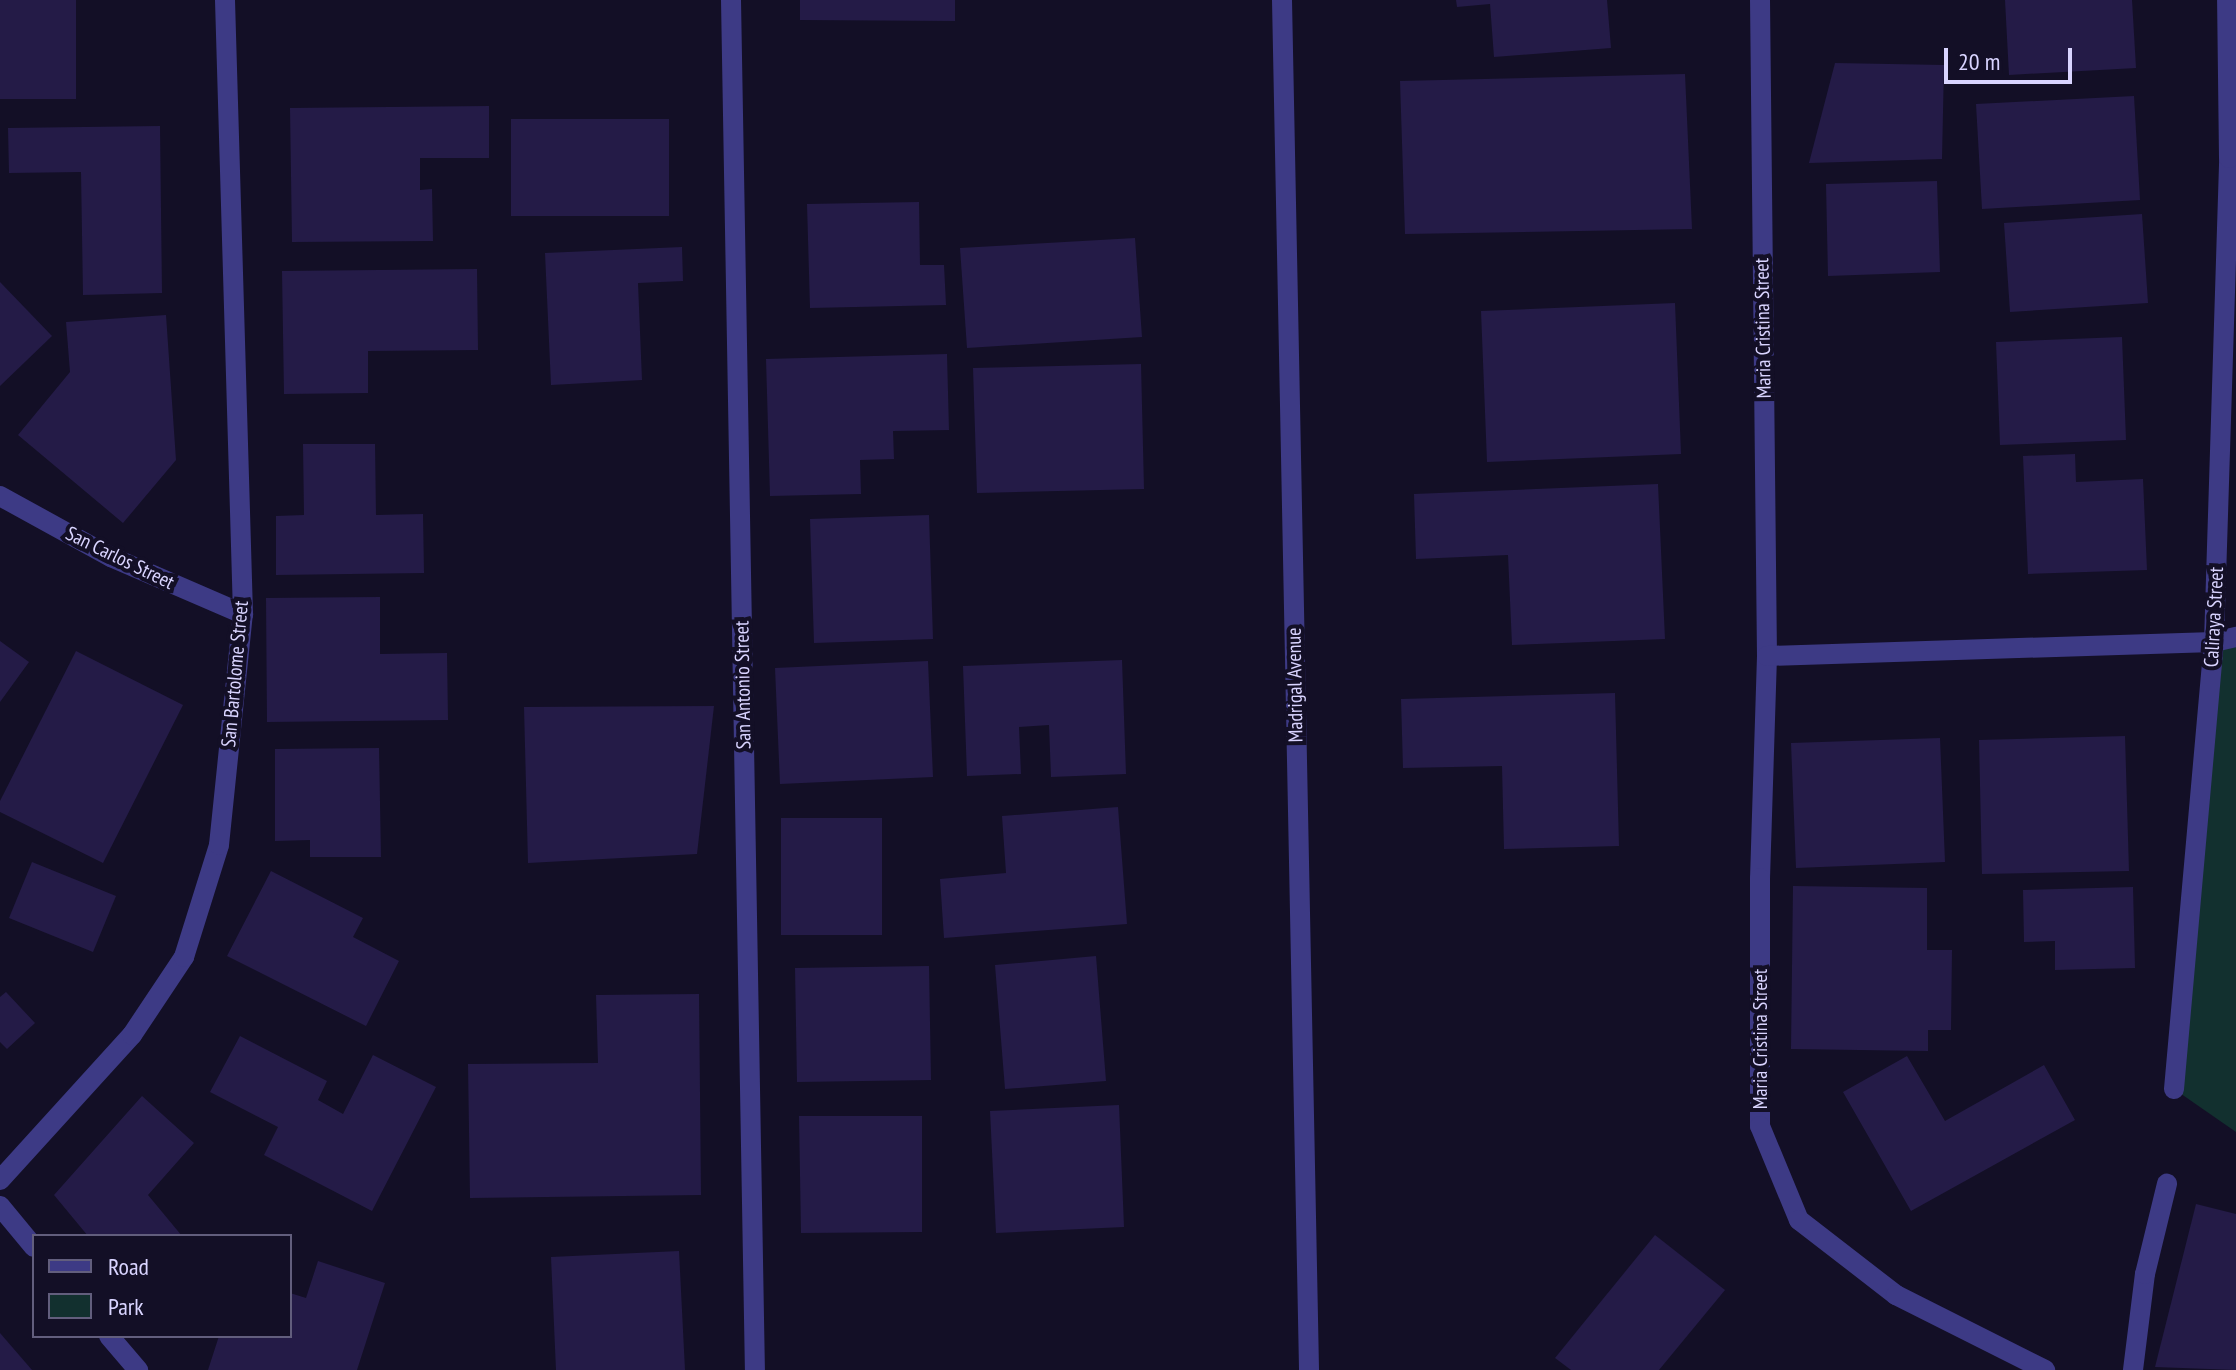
<!DOCTYPE html>
<html>
<head>
<meta charset="utf-8">
<style>
	body { margin:0 }
	#map { position:relative; width:2236px; height:1370px; overflow:hidden; background:#130f26; font-family:"PT Sans Narrow",sans-serif }
	div>[style] { position:absolute }
	.green>* { inset:0; background:#12302f }
	.building>* { inset:0; background:#241b47 }
	.minor>* { height:20px; margin:-10px; padding:0 10px; transform-origin:10px; border-radius:10px; background:#3d3a85 }
	span { translate:-50% -50%; white-space:nowrap; text-align:center; line-height:1.15; -webkit-text-stroke:8px #130f26; paint-order:stroke }
	.street-label { font-size:20px; color:#d9d4ff }
	.legend { position:absolute; left:32px; top:1234px; width:260px; height:104px; box-sizing:border-box; background:#130f26; border:2px solid #625e7d; margin:0; padding:10px 14px; list-style:none; font-size:24px; color:#d9d4ff }
	.legend li { display:flex; align-items:center; gap:16px; height:40px }
	.legend b { width:40px; border:2px solid #625e7d }
	.scale { position:absolute; left:1944px; top:48px; width:128px; height:36px; box-sizing:border-box; border:4px solid #d9d4ff; border-top:0; padding-left:10px; font-size:24px; line-height:28px; white-space:nowrap; color:#d9d4ff; -webkit-text-stroke:6px #130f26; paint-order:stroke }
</style>
</head>
<body>
<div id="map">
	<div class="green">
		<div style="clip-path:polygon(2236px 639px,2236px 1132px,2174px 1089px,2220px 642px)"></div>
	</div>
	<div class="building">
		<div style="clip-path:polygon(0 0,76px 0,76px 99px,0 99px)"></div>
		<div style="clip-path:polygon(800px 0,955px 0,955px 21px,800px 20px)"></div>
		<div style="clip-path:polygon(1456px 0,1607px 0,1611px 48px,1494px 57px,1490px 4px,1457px 7px)"></div>
		<div style="clip-path:polygon(2005px 0,2132px 0,2136px 68px,2009px 75px)"></div>
		<div style="clip-path:polygon(1835px 63px,1944px 65px,1942px 159px,1809px 163px)"></div>
		<div style="clip-path:polygon(1685px 74px,1692px 229px,1405px 234px,1400px 81px)"></div>
		<div style="clip-path:polygon(2134px 96px,2140px 200px,1982px 209px,1976px 104px)"></div>
		<div style="clip-path:polygon(489px 106px,489px 158px,420px 158px,420px 190px,432px 189px,433px 241px,292px 242px,290px 108px)"></div>
		<div style="clip-path:polygon(511px 119px,669px 119px,669px 216px,511px 216px)"></div>
		<div style="clip-path:polygon(160px 126px,162px 293px,83px 295px,81px 172px,9px 173px,8px 128px)"></div>
		<div style="clip-path:polygon(1937px 181px,1940px 272px,1828px 276px,1826px 184px)"></div>
		<div style="clip-path:polygon(919px 202px,920px 265px,944px 265px,946px 305px,810px 308px,807px 204px)"></div>
		<div style="clip-path:polygon(2142px 214px,2148px 303px,2010px 312px,2004px 223px)"></div>
		<div style="clip-path:polygon(1135px 238px,1142px 337px,967px 348px,960px 248px)"></div>
		<div style="clip-path:polygon(682px 247px,683px 281px,638px 283px,642px 380px,551px 385px,545px 253px)"></div>
		<div style="clip-path:polygon(477px 269px,478px 350px,368px 351px,368px 393px,284px 394px,282px 271px)"></div>
		<div style="clip-path:polygon(0 282px,52px 336px,0 386px)"></div>
		<div style="clip-path:polygon(1675px 303px,1681px 454px,1487px 462px,1481px 311px)"></div>
		<div style="clip-path:polygon(166px 315px,176px 460px,123px 523px,18px 435px,70px 372px,66px 322px)"></div>
		<div style="clip-path:polygon(2122px 337px,2126px 440px,2000px 445px,1996px 342px)"></div>
		<div style="clip-path:polygon(947px 354px,949px 430px,893px 431px,894px 459px,860px 460px,861px 494px,770px 496px,766px 359px)"></div>
		<div style="clip-path:polygon(1141px 364px,1144px 489px,977px 493px,973px 368px)"></div>
		<div style="clip-path:polygon(303px 444px,375px 444px,376px 515px,423px 514px,424px 573px,276px 575px,276px 516px,304px 515px)"></div>
		<div style="clip-path:polygon(2075px 454px,2076px 482px,2143px 479px,2147px 570px,2028px 574px,2023px 456px)"></div>
		<div style="clip-path:polygon(1658px 484px,1665px 639px,1512px 645px,1508px 555px,1416px 559px,1414px 494px)"></div>
		<div style="clip-path:polygon(929px 515px,933px 639px,814px 643px,810px 519px)"></div>
		<div style="clip-path:polygon(380px 597px,380px 654px,447px 653px,448px 720px,267px 722px,266px 598px)"></div>
		<div style="clip-path:polygon(0 641px,29px 662px,0 702px)"></div>
		<div style="clip-path:polygon(76px 651px,183px 705px,103px 863px,0 812px,0 801px)"></div>
		<div style="clip-path:polygon(1122px 660px,1126px 774px,1051px 777px,1049px 725px,1019px 727px,1021px 774px,967px 776px,963px 666px)"></div>
		<div style="clip-path:polygon(928px 661px,933px 777px,780px 784px,775px 668px)"></div>
		<div style="clip-path:polygon(1615px 693px,1619px 846px,1504px 849px,1502px 766px,1403px 768px,1401px 699px)"></div>
		<div style="clip-path:polygon(714px 706px,697px 854px,528px 863px,524px 707px)"></div>
		<div style="clip-path:polygon(2125px 736px,2129px 871px,1982px 874px,1979px 740px)"></div>
		<div style="clip-path:polygon(1940px 738px,1945px 862px,1796px 868px,1791px 743px)"></div>
		<div style="clip-path:polygon(379px 748px,381px 857px,310px 857px,310px 840px,275px 841px,275px 749px)"></div>
		<div style="clip-path:polygon(1118px 807px,1127px 924px,944px 938px,940px 879px,1006px 873px,1002px 816px)"></div>
		<div style="clip-path:polygon(781px 818px,882px 818px,882px 935px,781px 935px)"></div>
		<div style="clip-path:polygon(32px 862px,116px 896px,93px 952px,9px 918px)"></div>
		<div style="clip-path:polygon(271px 871px,363px 918px,353px 937px,399px 961px,366px 1026px,227px 956px)"></div>
		<div style="clip-path:polygon(1793px 886px,1927px 888px,1927px 950px,1952px 950px,1951px 1030px,1928px 1030px,1928px 1051px,1791px 1049px)"></div>
		<div style="clip-path:polygon(2133px 887px,2135px 968px,2055px 970px,2055px 941px,2024px 942px,2023px 890px)"></div>
		<div style="clip-path:polygon(1096px 956px,1106px 1081px,1005px 1089px,995px 965px)"></div>
		<div style="clip-path:polygon(929px 966px,931px 1080px,797px 1082px,795px 968px)"></div>
		<div style="clip-path:polygon(6px 992px,35px 1023px,7px 1049px,0 1042px,0 997px)"></div>
		<div style="clip-path:polygon(699px 994px,701px 1195px,470px 1198px,468px 1064px,598px 1063px,596px 995px)"></div>
		<div style="clip-path:polygon(240px 1036px,327px 1081px,318px 1100px,343px 1114px,373px 1055px,436px 1087px,372px 1211px,264px 1155px,278px 1127px,210px 1092px)"></div>
		<div style="clip-path:polygon(1907px 1056px,1945px 1121px,2044px 1065px,2075px 1120px,1911px 1211px,1843px 1092px)"></div>
		<div style="clip-path:polygon(142px 1096px,194px 1143px,148px 1195px,182px 1236px,88px 1236px,54px 1195px)"></div>
		<div style="clip-path:polygon(1119px 1105px,1124px 1227px,996px 1233px,990px 1111px)"></div>
		<div style="clip-path:polygon(799px 1116px,922px 1116px,922px 1232px,801px 1233px)"></div>
		<div style="clip-path:polygon(2196px 1204px,2236px 1214px,2236px 1370px,2155px 1367px)"></div>
		<div style="clip-path:polygon(1655px 1235px,1725px 1290px,1659px 1370px,1571px 1370px,1555px 1358px)"></div>
		<div style="clip-path:polygon(679px 1251px,685px 1370px,556px 1370px,551px 1257px)"></div>
		<div style="clip-path:polygon(318px 1261px,385px 1283px,357px 1370px,208px 1370px,219px 1336px,290px 1336px,290px 1293px,306px 1298px)"></div>
		<div style="clip-path:polygon(0 1333px,32px 1370px,0 1370px)"></div>
	</div>
	<div class="minor">
		<div style="left:731px;top:0;width:1370px;rotate:89deg"></div>
		<div style="left:1282px;top:0;width:1370px;rotate:88.87deg"></div>
		<div style="left:1760px;top:0;width:656px;rotate:89.39deg"></div>
		<div style="left:1767px;top:656px;width:222px;rotate:91.8deg"></div>
		<div style="left:1760px;top:878px;width:248px;rotate:90deg"></div>
		<div style="left:1760px;top:1126px;width:102px;rotate:67.5deg"></div>
		<div style="left:1799px;top:1220px;width:123px;rotate:37.7deg"></div>
		<div style="left:1896px;top:1295px;width:167px;rotate:26.7deg"></div>
		<div style="left:0;top:496px;width:127px;rotate:28.8deg"></div>
		<div style="left:111px;top:557px;width:144px;rotate:23.4deg"></div>
		<div style="left:1767px;top:656px;width:447px;rotate:-1.8deg"></div>
		<div style="left:2214px;top:642px;width:23px;rotate:-13deg"></div>
		<div style="left:2174px;top:1089px;width:449px;rotate:-84.9deg"></div>
		<div style="left:2214px;top:642px;width:484px;rotate:-88.2deg"></div>
		<div style="left:2229px;top:158px;width:158px;rotate:-90.7deg"></div>
		<div style="left:0;top:1180px;width:196px;rotate:-47.7deg"></div>
		<div style="left:132px;top:1035px;width:94px;rotate:-56.3deg"></div>
		<div style="left:184px;top:957px;width:117px;rotate:-72.6deg"></div>
		<div style="left:219px;top:845px;width:232px;rotate:-84.1deg"></div>
		<div style="left:243px;top:614px;width:614px;rotate:-91.68deg"></div>
		<div style="left:0;top:1206px;width:53px;rotate:50.3deg"></div>
		<div style="left:109px;top:1336px;width:45px;rotate:49.5deg"></div>
		<div style="left:2133px;top:1370px;width:97px;rotate:-82.9deg"></div>
		<div style="left:2145px;top:1274px;width:93px;rotate:-76.3deg"></div>
	</div>
	<div class="street-label">
		<span style="left:1763px;top:328px;rotate:-91deg">Maria Cristina Street</span>
		<span style="left:120px;top:558px;rotate:26deg">San Carlos Street</span>
		<span style="left:2214px;top:617px;rotate:-87deg">Caliraya Street</span>
		<span style="left:235px;top:674px;rotate:-85deg">San Bartolome Street</span>
		<span style="left:743px;top:685px;rotate:-91deg">San Antonio Street</span>
		<span style="left:1295px;top:685px;rotate:-91deg">Madrigal Avenue</span>
		<span style="left:1760px;top:1039px;rotate:-90deg">Maria Cristina Street</span>
	</div>
	<ul class="legend">
	<li><b style="height:10px;background:#3d3a85"></b>Road</li>
	<li><b style="height:22px;background:#12302f"></b>Park</li>
	</ul>
	<div class="scale">20 m</div>
</div>
</body>
</html>
